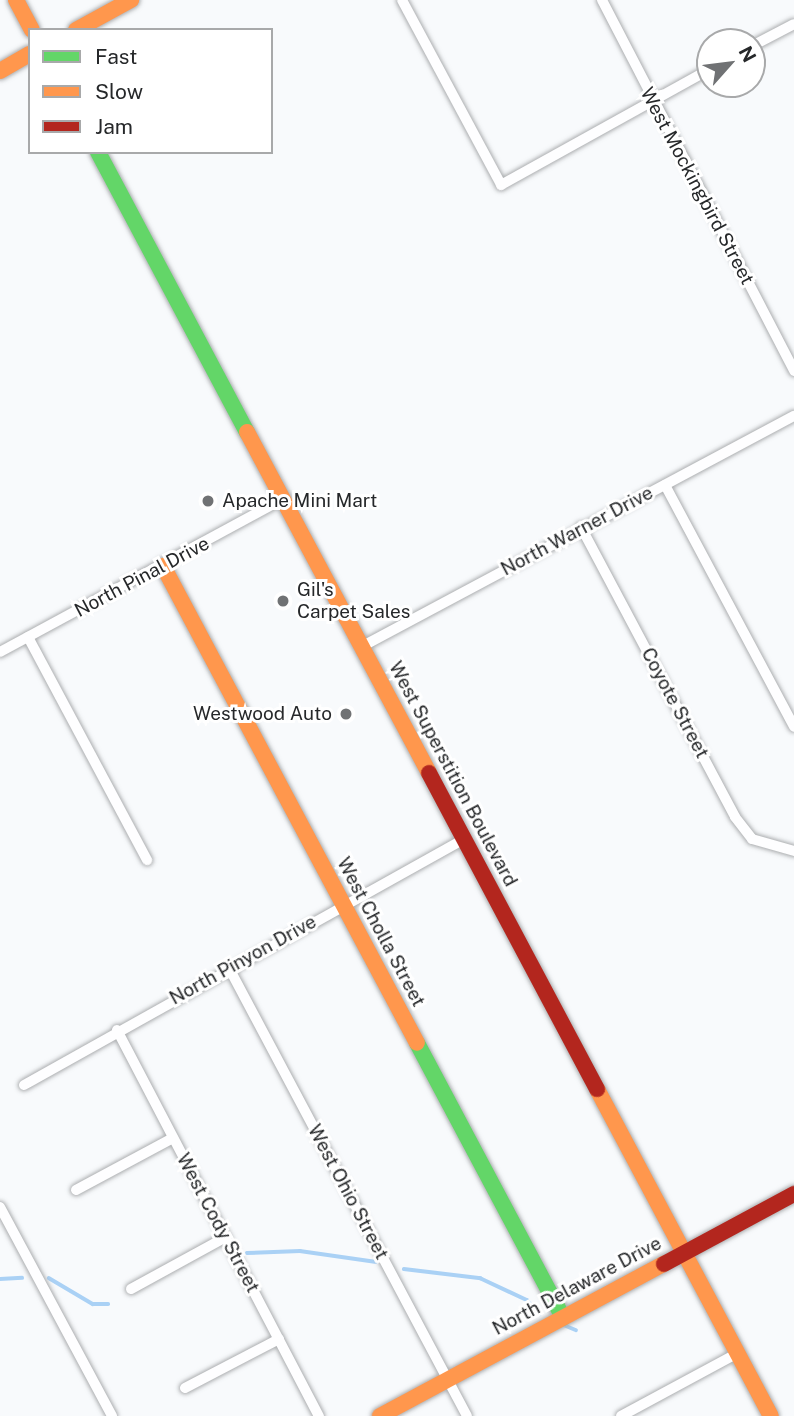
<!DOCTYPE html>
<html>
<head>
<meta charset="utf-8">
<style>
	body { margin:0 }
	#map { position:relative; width:794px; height:1416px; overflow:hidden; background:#f8fafc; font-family:"Public Sans",sans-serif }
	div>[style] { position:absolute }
	.stream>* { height:3.5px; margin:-1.75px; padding:0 1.75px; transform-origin:1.75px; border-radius:1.75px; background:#aad1f5 }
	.roads { filter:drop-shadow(0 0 2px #acaeb0) drop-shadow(0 0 2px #acaeb0) }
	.street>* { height:10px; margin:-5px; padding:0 5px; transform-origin:5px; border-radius:5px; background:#fefeff }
	.fast>* { height:16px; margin:-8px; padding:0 8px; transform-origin:8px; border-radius:8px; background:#63d668 }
	.slow>* { height:16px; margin:-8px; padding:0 8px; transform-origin:8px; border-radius:8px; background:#ff974d }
	.jam>* { height:16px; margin:-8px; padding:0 8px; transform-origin:8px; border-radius:8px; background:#b3261e }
	.dots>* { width:19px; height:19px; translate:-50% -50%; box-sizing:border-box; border:4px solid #fff; border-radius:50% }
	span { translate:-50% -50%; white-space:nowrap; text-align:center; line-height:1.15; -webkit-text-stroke:6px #fff; paint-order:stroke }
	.street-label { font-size:19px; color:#26282a }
	.poi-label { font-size:19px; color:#26282a }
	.left { translate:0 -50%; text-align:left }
	.right { translate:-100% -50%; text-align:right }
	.legend { position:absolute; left:28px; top:28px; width:245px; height:126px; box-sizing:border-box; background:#fff; border:2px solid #a8a9aa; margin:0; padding:9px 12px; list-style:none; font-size:21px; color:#26282a }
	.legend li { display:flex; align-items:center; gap:14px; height:35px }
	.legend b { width:35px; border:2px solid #a8a9aa }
	.north { position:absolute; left:696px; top:28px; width:70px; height:70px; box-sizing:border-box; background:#fff; border:2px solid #a8a9aa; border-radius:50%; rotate:62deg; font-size:19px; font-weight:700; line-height:28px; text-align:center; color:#26282a }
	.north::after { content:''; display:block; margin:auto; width:24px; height:32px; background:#707274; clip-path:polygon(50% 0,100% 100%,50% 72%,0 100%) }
</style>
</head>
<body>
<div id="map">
	<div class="stream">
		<div style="left:247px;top:1253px;width:53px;rotate:-2.2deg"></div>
		<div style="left:300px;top:1251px;width:77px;rotate:8.2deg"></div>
		<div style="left:404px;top:1269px;width:77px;rotate:6.8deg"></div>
		<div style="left:480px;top:1278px;width:52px;rotate:25.1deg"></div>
		<div style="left:527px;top:1300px;width:19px;rotate:47deg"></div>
		<div style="left:49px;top:1278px;width:51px;rotate:30.6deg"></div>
		<div style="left:93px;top:1304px;width:15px"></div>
		<div style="left:0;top:1279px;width:22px;rotate:-3deg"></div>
		<div style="left:564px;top:1325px;width:13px;rotate:23deg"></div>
	</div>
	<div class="roads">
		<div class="street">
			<div style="left:402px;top:0;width:210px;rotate:61.8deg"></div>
			<div style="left:501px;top:185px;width:239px;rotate:-29deg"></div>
			<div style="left:602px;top:0;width:418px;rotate:62.6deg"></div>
			<div style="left:752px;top:46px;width:47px;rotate:-27.6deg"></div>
			<div style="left:665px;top:485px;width:274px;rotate:61.9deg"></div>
			<div style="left:581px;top:527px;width:328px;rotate:62deg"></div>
			<div style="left:735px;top:817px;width:28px;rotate:52deg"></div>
			<div style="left:752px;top:839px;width:44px;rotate:15.9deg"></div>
			<div style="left:28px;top:637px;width:253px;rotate:61.9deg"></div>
			<div style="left:361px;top:647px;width:491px;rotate:-28.1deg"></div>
			<div style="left:0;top:652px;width:322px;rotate:-28.4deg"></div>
			<div style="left:229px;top:968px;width:507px;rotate:62.02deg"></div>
			<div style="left:117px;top:1030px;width:436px;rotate:62.4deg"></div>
			<div style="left:24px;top:1085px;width:504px;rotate:-29.21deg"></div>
			<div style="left:76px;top:1190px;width:110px;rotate:-28.2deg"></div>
			<div style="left:0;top:1207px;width:237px;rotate:61.8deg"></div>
			<div style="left:131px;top:1289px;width:108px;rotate:-28.7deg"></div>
			<div style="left:185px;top:1388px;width:106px;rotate:-27.5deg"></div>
			<div style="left:621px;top:1416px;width:133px;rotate:-28.3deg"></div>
		</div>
		<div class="fast">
			<div style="left:98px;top:152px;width:317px;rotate:62deg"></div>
			<div style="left:417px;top:1043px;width:311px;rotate:62deg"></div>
		</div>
		<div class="slow">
			<div style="left:16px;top:0;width:34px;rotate:62deg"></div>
			<div style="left:76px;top:30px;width:63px;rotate:-28.6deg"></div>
			<div style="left:0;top:71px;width:34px;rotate:-30deg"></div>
			<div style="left:247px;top:432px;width:387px;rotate:61.9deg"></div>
			<div style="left:163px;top:566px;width:540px;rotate:61.96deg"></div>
			<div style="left:597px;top:1089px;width:370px;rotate:62deg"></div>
			<div style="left:380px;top:1416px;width:322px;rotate:-28.2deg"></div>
		</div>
		<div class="jam">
			<div style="left:429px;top:773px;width:358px;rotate:62deg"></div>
			<div style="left:664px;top:1264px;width:148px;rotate:-28.3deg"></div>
		</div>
	</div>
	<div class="dots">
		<div style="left:208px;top:501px;background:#707274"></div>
		<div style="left:283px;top:601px;background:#707274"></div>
		<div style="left:346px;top:714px;background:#707274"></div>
	</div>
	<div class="street-label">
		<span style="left:697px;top:186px;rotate:62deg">West Mockingbird Street</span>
		<span style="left:577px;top:531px;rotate:-28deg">North Warner Drive</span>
		<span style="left:142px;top:577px;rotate:-28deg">North Pinal Drive</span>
		<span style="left:675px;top:703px;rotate:62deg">Coyote Street</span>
		<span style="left:453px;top:774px;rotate:62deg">West Superstition Boulevard</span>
		<span style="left:381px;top:932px;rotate:62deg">West Cholla Street</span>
		<span style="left:243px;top:960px;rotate:-29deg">North Pinyon Drive</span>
		<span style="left:348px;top:1192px;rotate:62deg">West Ohio Street</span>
		<span style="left:218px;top:1223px;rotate:62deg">West Cody Street</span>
		<span style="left:577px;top:1286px;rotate:-28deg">North Delaware Drive</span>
	</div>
	<div class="poi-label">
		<span class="left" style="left:222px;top:501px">Apache Mini Mart</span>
		<span class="left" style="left:297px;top:601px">Gil's<br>Carpet Sales</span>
		<span class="right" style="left:332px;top:714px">Westwood Auto</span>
	</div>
	<ul class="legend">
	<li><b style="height:9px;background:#63d668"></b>Fast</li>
	<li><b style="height:9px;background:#ff974d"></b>Slow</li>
	<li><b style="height:9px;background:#b3261e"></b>Jam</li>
	</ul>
	<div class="north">N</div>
</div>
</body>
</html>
